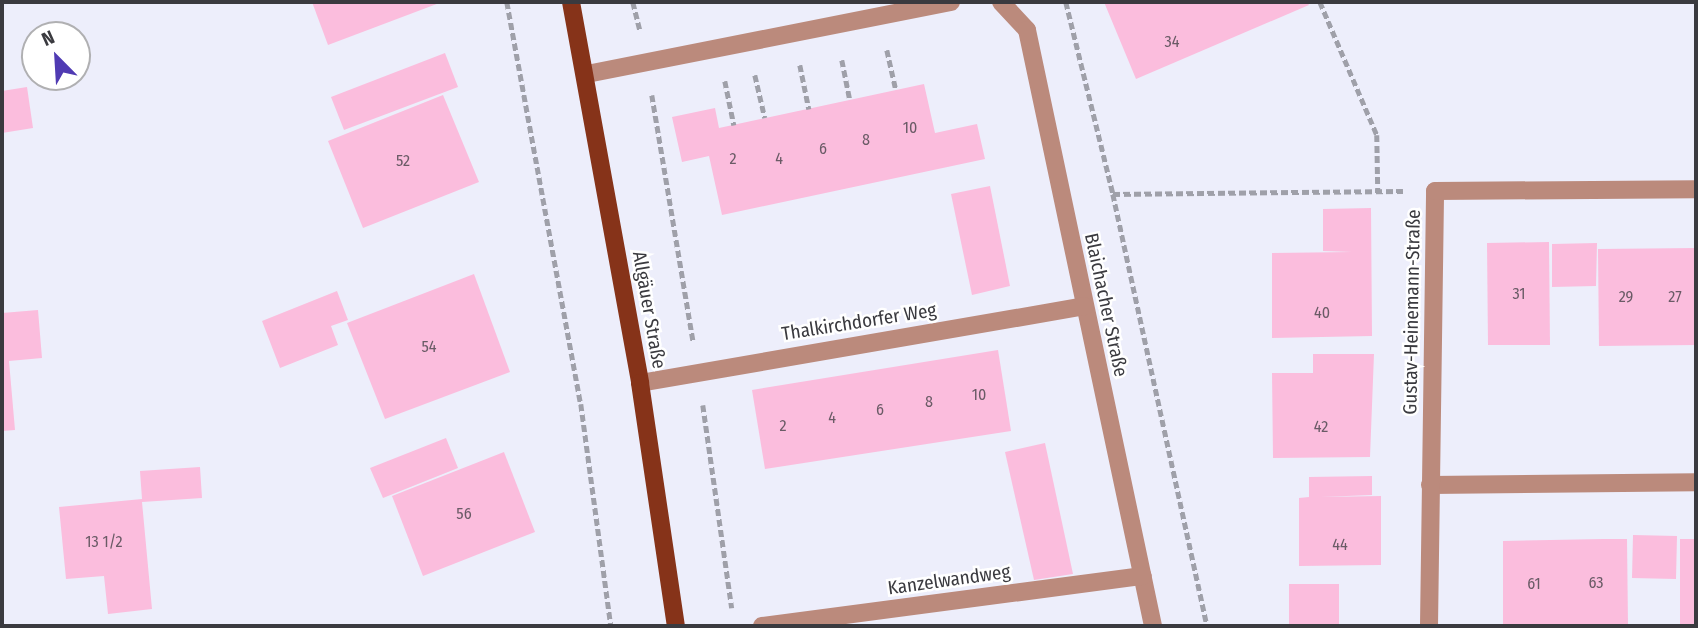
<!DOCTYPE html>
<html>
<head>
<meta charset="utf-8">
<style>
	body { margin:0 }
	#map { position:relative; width:1698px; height:628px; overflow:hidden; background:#edeefb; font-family:"Fira Sans Condensed",sans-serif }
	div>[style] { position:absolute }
	.building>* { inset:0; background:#fbbddd }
	.path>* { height:4.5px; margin-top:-2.25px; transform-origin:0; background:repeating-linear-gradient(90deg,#9fa0a9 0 7px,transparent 0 10.5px) }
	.minor>* { height:18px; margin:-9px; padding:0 9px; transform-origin:9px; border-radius:9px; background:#bb8a7c }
	.major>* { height:18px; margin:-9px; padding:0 9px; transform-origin:9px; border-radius:9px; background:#863319 }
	span { translate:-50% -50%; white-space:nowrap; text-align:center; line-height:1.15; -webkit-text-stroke:5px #fff; paint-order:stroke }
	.number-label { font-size:16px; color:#6a5b66 }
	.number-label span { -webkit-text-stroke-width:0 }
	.street-label { font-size:19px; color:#3a3a3f }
	.frame { position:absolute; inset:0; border:4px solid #3a3a3f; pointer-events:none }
	.north { position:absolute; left:21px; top:21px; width:70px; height:70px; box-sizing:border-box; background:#fff; border:2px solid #b0b0b2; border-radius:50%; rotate:336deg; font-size:19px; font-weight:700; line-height:28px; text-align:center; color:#3a3a3f }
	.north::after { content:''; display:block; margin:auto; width:24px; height:32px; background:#503bb3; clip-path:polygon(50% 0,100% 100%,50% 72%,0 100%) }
</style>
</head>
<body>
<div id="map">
	<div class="building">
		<div style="clip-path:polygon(312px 2px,442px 2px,328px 45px)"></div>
		<div style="clip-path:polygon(1104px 2px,1307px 2px,1309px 5px,1136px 79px)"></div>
		<div style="clip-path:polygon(445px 53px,458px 87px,344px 130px,331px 97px)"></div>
		<div style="clip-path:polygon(924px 84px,935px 133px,977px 124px,985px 159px,722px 215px,709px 156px,682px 162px,672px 117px,715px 108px,719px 128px)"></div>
		<div style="clip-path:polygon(27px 87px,33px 128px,2px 133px,2px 91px)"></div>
		<div style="clip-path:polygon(443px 95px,479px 182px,363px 228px,328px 141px)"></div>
		<div style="clip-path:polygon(990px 186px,1010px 286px,972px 295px,951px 194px)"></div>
		<div style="clip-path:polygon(1371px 208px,1372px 336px,1272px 338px,1272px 253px,1352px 252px,1323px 251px,1323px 209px)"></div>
		<div style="clip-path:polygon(1549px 242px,1550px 345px,1488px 345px,1487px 243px)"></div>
		<div style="clip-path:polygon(1597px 243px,1596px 286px,1552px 287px,1552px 244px)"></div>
		<div style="clip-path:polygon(1696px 248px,1696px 345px,1599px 346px,1598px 249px)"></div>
		<div style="clip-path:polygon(474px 274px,510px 372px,385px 419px,347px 323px)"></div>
		<div style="clip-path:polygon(337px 291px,348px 320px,331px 326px,338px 345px,280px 368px,262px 321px)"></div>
		<div style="clip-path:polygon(38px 310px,42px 358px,9px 361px,15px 430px,2px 431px,2px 313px)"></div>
		<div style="clip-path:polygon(998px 350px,1011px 431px,765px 469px,752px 390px)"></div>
		<div style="clip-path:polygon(1313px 354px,1374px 354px,1370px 457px,1273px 458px,1272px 373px,1313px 373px)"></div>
		<div style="clip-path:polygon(446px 438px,458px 468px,383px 498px,370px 468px)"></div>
		<div style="clip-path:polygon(1045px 443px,1073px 574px,1034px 580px,1005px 452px)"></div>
		<div style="clip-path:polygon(504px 452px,535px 532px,423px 576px,392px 496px)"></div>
		<div style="clip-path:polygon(200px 467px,202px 498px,142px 502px,152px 609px,108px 614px,104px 576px,66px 579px,59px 507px,142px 499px,140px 471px)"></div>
		<div style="clip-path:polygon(1372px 476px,1372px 495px,1321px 497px,1381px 496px,1381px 565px,1299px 566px,1299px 498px,1309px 497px,1309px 477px)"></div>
		<div style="clip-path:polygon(1633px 535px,1677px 536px,1676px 579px,1632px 578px)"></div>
		<div style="clip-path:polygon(1603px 539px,1627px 539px,1628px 626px,1503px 626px,1503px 541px)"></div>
		<div style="clip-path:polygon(1680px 539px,1696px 539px,1696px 626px,1680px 626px)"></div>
		<div style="clip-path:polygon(1289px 584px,1339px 584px,1339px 626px,1289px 625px)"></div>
	</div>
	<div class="path">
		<div style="left:507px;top:2px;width:409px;rotate:79.6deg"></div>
		<div style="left:581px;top:404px;width:224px;rotate:82.3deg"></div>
		<div style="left:633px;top:2px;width:30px;rotate:76deg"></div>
		<div style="left:1066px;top:2px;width:198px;rotate:76.2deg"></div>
		<div style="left:1113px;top:194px;width:442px;rotate:77.7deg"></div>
		<div style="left:1320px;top:2px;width:145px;rotate:66.8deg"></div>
		<div style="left:1377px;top:135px;width:57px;rotate:89deg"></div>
		<div style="left:887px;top:50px;width:41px;rotate:77.3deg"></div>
		<div style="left:842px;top:60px;width:41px;rotate:78.7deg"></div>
		<div style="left:800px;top:65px;width:45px;rotate:78.4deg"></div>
		<div style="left:755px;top:75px;width:44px;rotate:76.9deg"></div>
		<div style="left:725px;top:81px;width:45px;rotate:78.4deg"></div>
		<div style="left:652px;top:95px;width:249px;rotate:80.5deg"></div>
		<div style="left:1113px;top:194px;width:290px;rotate:-0.6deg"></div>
		<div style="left:703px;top:405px;width:205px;rotate:81.9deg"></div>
	</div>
	<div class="minor">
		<div style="left:1001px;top:2px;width:38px;rotate:47deg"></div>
		<div style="left:1027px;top:30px;width:609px;rotate:78.06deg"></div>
		<div style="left:587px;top:74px;width:371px;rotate:-11.2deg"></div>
		<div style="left:640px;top:383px;width:451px;rotate:-9.8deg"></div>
		<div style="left:1430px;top:485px;width:266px;rotate:-0.6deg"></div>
		<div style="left:762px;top:626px;width:384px;rotate:-7.5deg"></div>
		<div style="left:1429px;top:626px;width:435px;rotate:-89.2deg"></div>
		<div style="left:1435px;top:191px;width:261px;rotate:-0.4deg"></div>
	</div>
	<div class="major">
		<div style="left:571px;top:2px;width:387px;rotate:79.7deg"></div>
		<div style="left:640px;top:383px;width:246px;rotate:81.6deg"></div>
	</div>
	<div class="number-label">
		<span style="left:1172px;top:42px">34</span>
		<span style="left:910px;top:128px">10</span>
		<span style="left:866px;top:140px">8</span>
		<span style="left:823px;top:149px">6</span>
		<span style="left:733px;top:159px">2</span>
		<span style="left:779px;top:159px">4</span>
		<span style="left:403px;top:161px">52</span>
		<span style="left:1519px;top:294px">31</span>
		<span style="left:1626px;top:297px">29</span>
		<span style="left:1675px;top:297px">27</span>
		<span style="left:1322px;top:313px">40</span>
		<span style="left:429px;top:347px">54</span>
		<span style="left:979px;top:395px">10</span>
		<span style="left:929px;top:402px">8</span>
		<span style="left:880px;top:410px">6</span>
		<span style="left:832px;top:418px">4</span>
		<span style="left:783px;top:426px">2</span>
		<span style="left:1321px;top:427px">42</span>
		<span style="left:464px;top:514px">56</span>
		<span style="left:104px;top:542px">13 1/2</span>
		<span style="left:1340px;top:545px">44</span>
		<span style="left:1596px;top:583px">63</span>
		<span style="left:1534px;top:584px">61</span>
	</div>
	<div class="street-label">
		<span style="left:1106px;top:305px;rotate:78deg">Blaichacher Straße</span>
		<span style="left:649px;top:310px;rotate:80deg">Allgäuer Straße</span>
		<span style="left:1412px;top:312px;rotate:-89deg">Gustav-Heinemann-Straße</span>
		<span style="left:859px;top:322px;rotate:-9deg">Thalkirchdorfer Weg</span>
		<span style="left:949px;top:580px;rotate:-8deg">Kanzelwandweg</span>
	</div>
	<div class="frame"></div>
	<div class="north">N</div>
</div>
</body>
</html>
